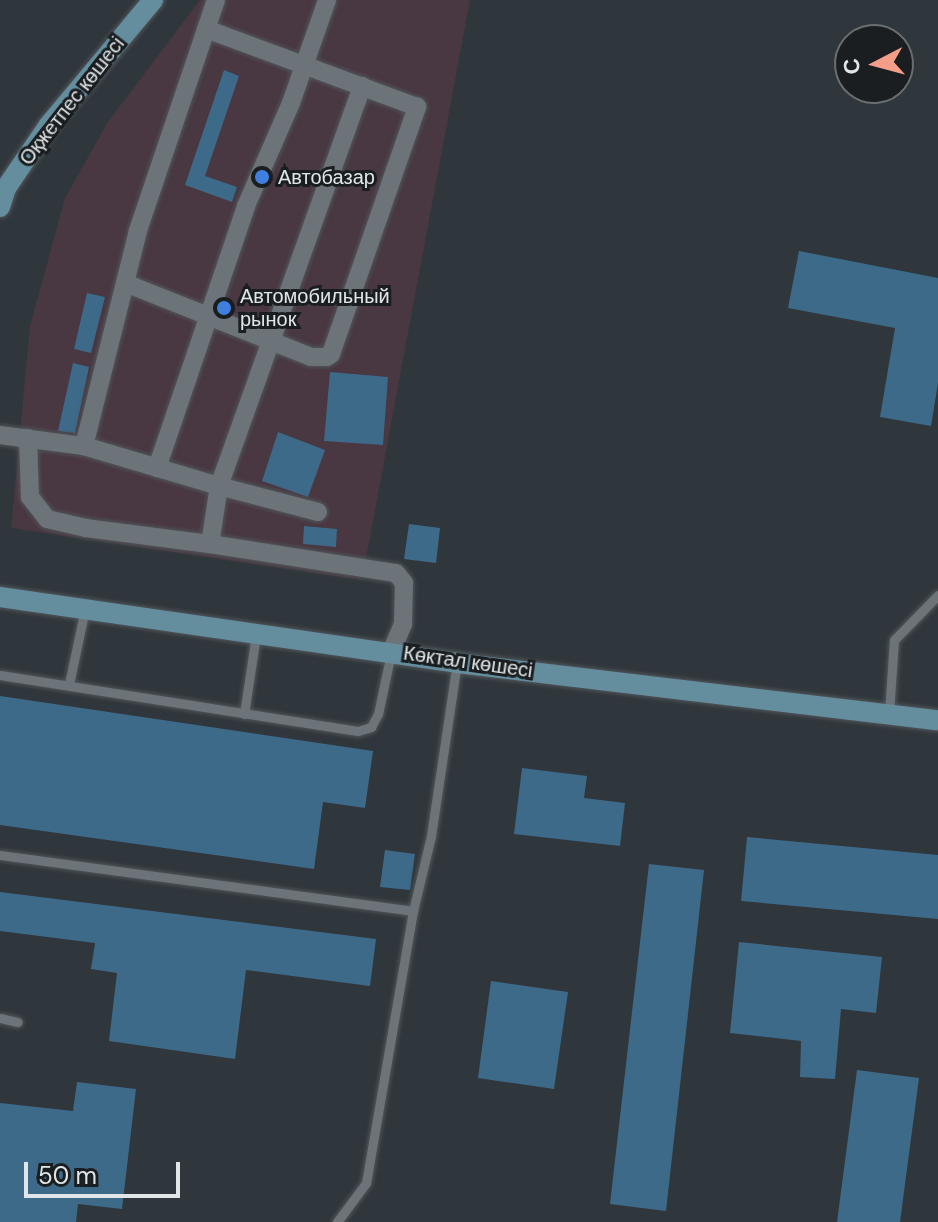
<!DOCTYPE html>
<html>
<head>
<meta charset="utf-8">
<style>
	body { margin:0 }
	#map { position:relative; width:938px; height:1222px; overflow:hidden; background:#30373c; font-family:"DM Sans",sans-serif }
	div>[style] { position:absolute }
	.commercial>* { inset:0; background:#493742 }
	.building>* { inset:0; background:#3d6a89 }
	.roads { filter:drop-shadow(0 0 2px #50565a) drop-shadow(0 0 2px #50565a) }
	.lane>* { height:9px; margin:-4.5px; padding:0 4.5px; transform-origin:4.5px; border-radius:4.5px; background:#6c747a }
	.street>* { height:18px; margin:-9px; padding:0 9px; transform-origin:9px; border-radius:9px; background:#6c747a }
	.secondary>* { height:20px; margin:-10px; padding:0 10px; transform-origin:10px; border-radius:10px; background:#648d9d }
	.dots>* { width:22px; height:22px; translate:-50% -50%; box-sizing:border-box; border:4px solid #1a1e20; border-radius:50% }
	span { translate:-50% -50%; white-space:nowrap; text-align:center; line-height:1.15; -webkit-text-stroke:6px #1a1e20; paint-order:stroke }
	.street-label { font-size:20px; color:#e0e5e8 }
	.poi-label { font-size:20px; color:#e0e5e8 }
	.left { translate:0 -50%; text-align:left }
	.north { position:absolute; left:834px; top:24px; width:80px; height:80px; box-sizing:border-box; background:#1a1e20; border:2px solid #696e70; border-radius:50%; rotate:264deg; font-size:22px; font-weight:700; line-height:32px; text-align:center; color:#e0e5e8 }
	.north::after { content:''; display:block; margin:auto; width:28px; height:36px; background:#f49e8a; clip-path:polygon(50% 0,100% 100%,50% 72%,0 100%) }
	.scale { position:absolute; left:24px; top:1162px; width:156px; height:36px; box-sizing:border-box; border:4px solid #e0e5e8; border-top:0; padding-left:10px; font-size:24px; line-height:28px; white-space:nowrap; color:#e0e5e8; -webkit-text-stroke:6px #1a1e20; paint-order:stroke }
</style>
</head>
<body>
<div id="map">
	<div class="commercial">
		<div style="clip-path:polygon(200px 0,470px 0,362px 580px,11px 528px,30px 326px,65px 198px,108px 122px)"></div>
	</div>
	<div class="building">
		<div style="clip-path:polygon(224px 70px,239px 76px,205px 176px,237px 187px,232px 202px,185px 185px)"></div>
		<div style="clip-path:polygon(799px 251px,938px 278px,938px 383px,931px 426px,880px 417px,895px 328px,788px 308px)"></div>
		<div style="clip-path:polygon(87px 293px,105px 297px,91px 353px,74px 349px)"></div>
		<div style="clip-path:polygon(73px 363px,89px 367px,75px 433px,58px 431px)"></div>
		<div style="clip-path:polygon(330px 372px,388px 377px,383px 445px,324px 441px)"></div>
		<div style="clip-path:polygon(278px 432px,325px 450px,308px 497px,262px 481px)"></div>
		<div style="clip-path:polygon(409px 524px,440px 528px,436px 563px,404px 559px)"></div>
		<div style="clip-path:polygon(304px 526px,337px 529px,336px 547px,303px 544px)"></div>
		<div style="clip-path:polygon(0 696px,373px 751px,365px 808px,323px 802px,314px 869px,0 825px)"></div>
		<div style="clip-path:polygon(522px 768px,587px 776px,584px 798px,625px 803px,620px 846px,514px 834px)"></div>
		<div style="clip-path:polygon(747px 837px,938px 855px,938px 919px,741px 901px)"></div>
		<div style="clip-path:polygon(385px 850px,415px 854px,410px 890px,380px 887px)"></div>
		<div style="clip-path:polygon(649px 864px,704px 870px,666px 1211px,610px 1204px)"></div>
		<div style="clip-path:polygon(0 892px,376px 939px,370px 986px,246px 970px,235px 1059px,109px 1041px,117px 973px,91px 969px,95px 943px,0 931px)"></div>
		<div style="clip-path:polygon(739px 942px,882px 957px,876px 1013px,841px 1009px,835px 1079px,800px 1077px,801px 1041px,730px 1033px)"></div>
		<div style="clip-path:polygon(491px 981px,568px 992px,554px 1089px,478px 1078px)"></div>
		<div style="clip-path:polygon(857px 1070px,919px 1078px,900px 1222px,837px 1222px)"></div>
		<div style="clip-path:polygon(77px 1082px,136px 1089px,122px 1209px,78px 1204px,76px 1222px,0 1222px,0 1103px,73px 1111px)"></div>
	</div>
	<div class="roads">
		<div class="lane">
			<div style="left:0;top:675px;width:362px;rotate:8.9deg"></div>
			<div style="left:358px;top:731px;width:14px;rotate:-17deg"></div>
			<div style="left:371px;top:727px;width:15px;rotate:-62deg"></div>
			<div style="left:378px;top:714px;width:62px;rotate:-78deg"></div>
			<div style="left:69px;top:684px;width:77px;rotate:-78deg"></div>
			<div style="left:889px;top:713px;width:73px;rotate:-86.1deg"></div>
			<div style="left:894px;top:640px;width:63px;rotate:-45.6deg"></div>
			<div style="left:244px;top:714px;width:80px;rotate:-81.4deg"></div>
			<div style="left:0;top:855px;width:417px;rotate:7.7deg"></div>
			<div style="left:0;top:1018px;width:18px;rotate:13deg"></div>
			<div style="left:337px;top:1222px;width:49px;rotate:-53.4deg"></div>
			<div style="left:366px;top:1183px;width:276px;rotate:-80.2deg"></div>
			<div style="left:413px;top:911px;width:77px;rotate:-76.5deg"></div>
			<div style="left:431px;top:836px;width:175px;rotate:-81.5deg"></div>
		</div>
		<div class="street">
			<div style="left:216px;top:0;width:244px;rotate:108.7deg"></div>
			<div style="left:138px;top:231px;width:222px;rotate:104.1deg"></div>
			<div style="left:84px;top:446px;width:141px;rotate:16.5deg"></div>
			<div style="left:219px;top:486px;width:59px;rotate:98.8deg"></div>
			<div style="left:210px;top:544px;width:188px;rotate:8.9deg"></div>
			<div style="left:396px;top:573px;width:13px;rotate:51deg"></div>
			<div style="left:404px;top:583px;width:41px;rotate:91.4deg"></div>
			<div style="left:403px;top:624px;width:30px;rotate:113deg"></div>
			<div style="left:125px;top:283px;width:200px;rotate:21.7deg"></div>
			<div style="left:311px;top:357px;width:16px"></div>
			<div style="left:327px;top:357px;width:5px;rotate:-37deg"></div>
			<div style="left:331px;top:354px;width:262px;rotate:-70.8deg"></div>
			<div style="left:417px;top:107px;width:225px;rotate:-159.7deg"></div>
			<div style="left:0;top:435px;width:85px;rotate:7.5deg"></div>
			<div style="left:28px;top:438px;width:59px;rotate:88.1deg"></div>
			<div style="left:30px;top:497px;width:28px;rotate:52deg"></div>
			<div style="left:47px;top:519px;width:40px;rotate:13deg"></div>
			<div style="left:86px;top:528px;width:125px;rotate:7.4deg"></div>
			<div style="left:157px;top:468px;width:277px;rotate:-71.2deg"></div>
			<div style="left:246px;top:206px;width:112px;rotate:-66.4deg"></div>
			<div style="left:291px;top:103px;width:109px;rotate:-70.7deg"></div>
			<div style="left:318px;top:512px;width:102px;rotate:-165.3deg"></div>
			<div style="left:219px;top:486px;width:425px;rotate:-70.3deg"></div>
		</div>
		<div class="secondary">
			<div style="left:0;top:207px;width:20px;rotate:-72deg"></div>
			<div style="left:6px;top:188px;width:76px;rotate:-55.7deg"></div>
			<div style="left:49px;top:125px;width:163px;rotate:-50.2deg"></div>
			<div style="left:0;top:597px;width:462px;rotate:8.2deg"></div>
			<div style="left:457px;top:663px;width:484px;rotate:6.8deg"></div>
		</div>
	</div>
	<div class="dots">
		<div style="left:262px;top:177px;background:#3f7fe0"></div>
		<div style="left:224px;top:308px;background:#3f7fe0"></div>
	</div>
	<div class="street-label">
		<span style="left:72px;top:101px;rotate:-52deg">Оқжетпес көшесі</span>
		<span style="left:468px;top:662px;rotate:8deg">Көктал көшесі</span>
	</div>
	<div class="poi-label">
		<span class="left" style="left:278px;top:177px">Автобазар</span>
		<span class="left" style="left:240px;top:308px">Автомобильный<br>рынок</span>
	</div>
	<div class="north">С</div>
	<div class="scale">50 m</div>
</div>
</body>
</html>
